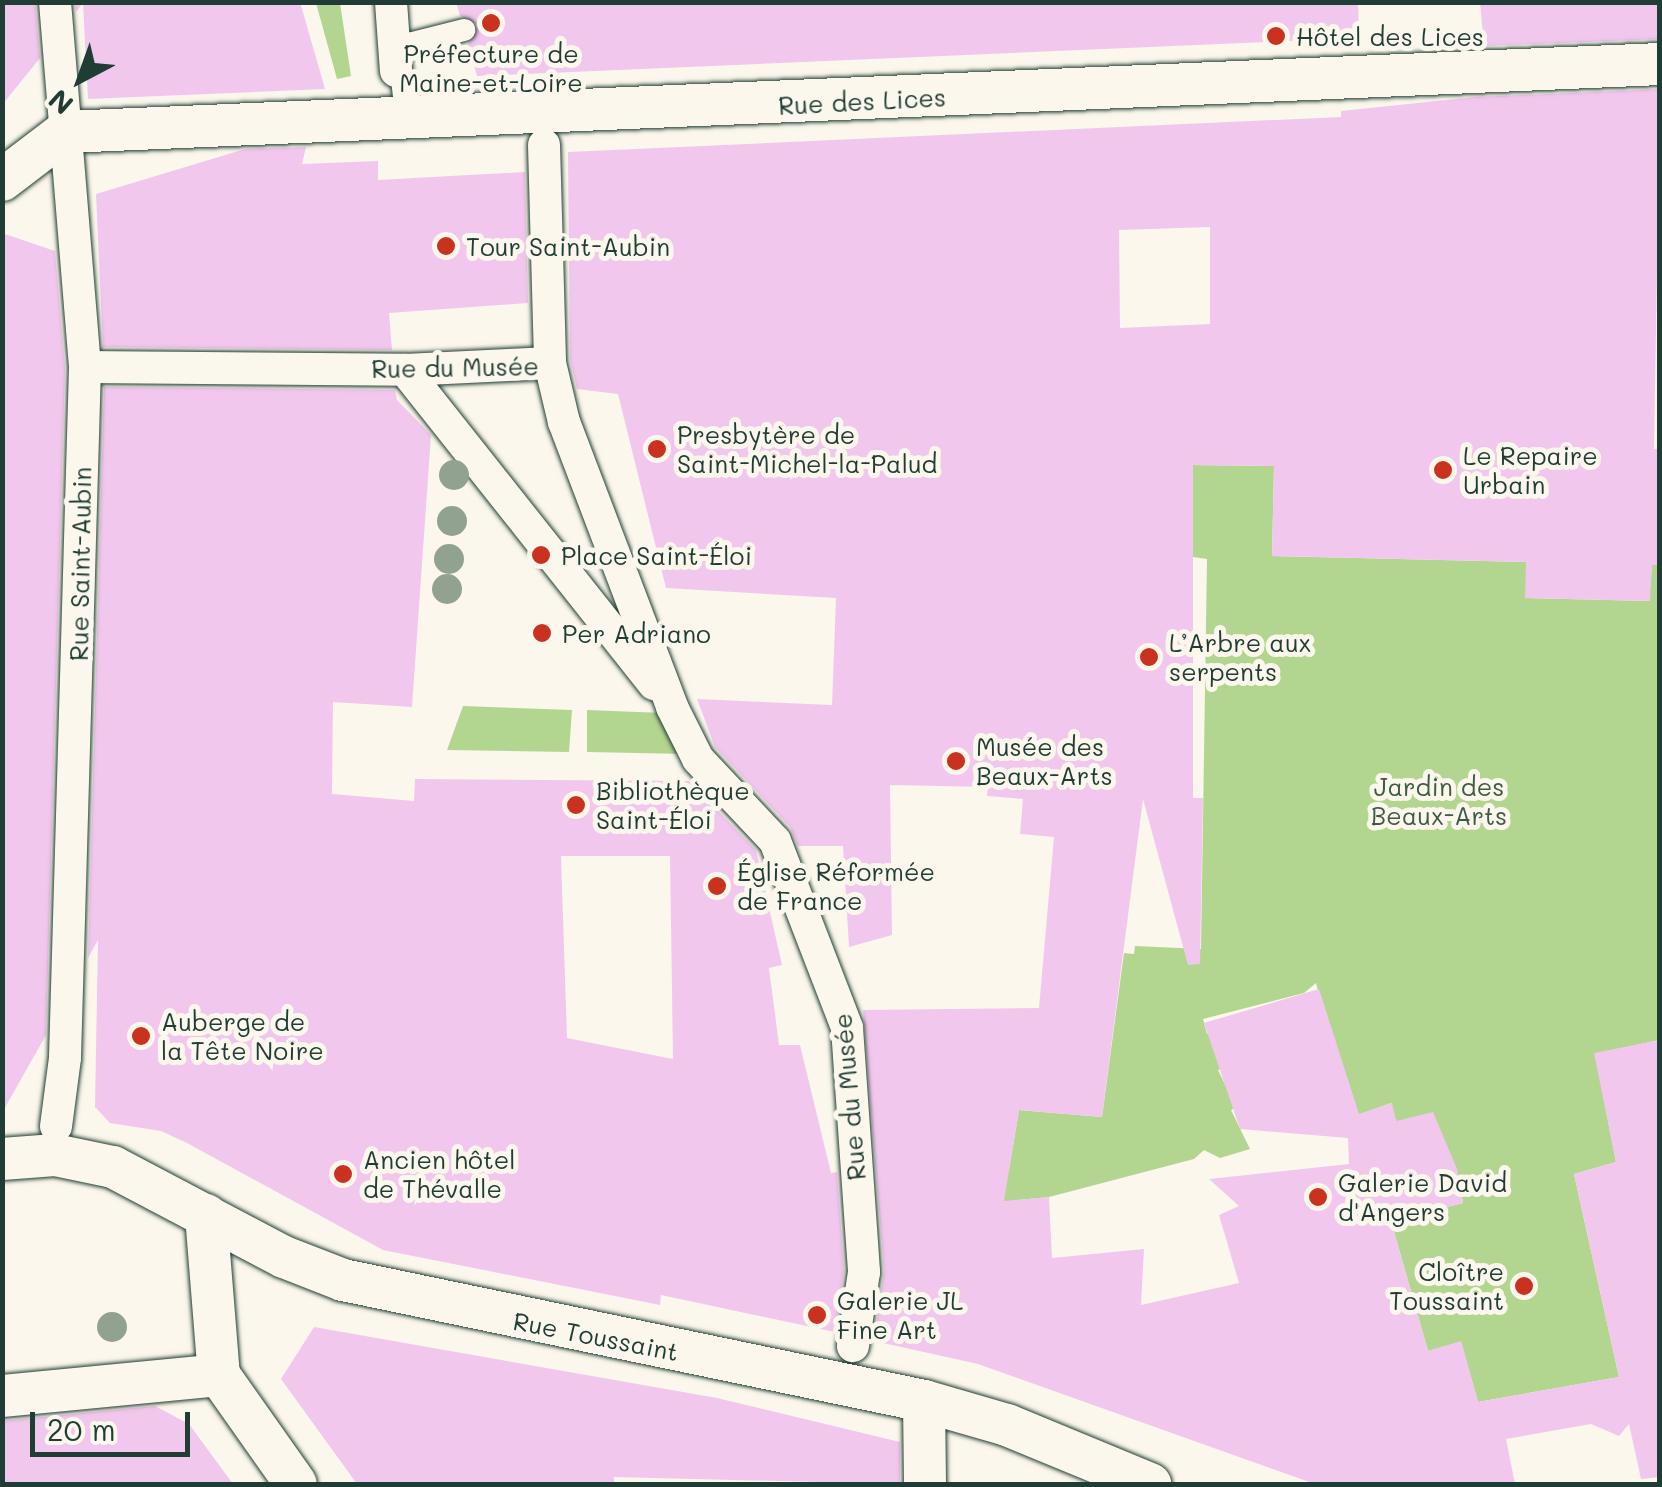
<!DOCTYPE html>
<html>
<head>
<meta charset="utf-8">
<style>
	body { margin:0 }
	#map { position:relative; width:1662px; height:1487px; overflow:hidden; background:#fbf7ec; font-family:Mali,sans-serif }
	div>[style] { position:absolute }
	.green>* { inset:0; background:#b2d690 }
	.building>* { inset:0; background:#f2c7ed }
	.roads { filter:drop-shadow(0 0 2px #1f3d34) drop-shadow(0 0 2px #1f3d34) }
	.service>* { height:22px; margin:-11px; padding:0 11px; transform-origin:11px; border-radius:11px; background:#fbf7ec }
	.pedestrian>* { height:32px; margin:-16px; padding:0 16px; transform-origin:16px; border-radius:16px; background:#fbf7ec }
	.minor>* { height:42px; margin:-21px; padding:0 21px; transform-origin:21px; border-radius:21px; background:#fbf7ec }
	.trees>* { width:30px; height:30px; margin:-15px; border-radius:50%; background:#92a291 }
	.dots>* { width:28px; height:28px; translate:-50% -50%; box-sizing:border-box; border:5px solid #fbf7ec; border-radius:50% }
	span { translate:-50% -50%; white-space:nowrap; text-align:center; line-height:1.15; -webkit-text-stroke:10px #fbf7ec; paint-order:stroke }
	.poi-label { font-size:25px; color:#1f3d34 }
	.left { translate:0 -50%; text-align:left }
	.right { translate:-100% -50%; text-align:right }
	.street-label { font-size:25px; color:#1f3d34 }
	.park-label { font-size:25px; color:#3c5c46 }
	.frame { position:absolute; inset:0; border:5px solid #1f3d34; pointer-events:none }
	.north { position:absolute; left:30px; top:30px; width:100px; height:100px; -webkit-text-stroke:8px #fbf7ec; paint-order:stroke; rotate:221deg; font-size:28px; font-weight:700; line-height:40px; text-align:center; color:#1f3d34 }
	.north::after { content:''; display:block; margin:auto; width:35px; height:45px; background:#1f3d34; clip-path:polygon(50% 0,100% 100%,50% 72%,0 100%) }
	.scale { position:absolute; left:30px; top:1412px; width:160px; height:45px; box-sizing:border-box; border:5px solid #1f3d34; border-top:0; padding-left:12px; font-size:30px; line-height:35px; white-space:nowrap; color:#1f3d34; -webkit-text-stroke:8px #fbf7ec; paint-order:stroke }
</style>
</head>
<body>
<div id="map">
	<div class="green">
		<div style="clip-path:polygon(316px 3px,340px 3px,351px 76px,337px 79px)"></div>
		<div style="clip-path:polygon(1193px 465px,1274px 466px,1272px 556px,1526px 562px,1526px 598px,1649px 601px,1652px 565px,1659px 565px,1659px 1040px,1595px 1054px,1616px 1162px,1574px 1174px,1619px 1377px,1478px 1402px,1461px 1342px,1428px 1351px,1391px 1221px,1463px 1203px,1461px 1192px,1396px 1121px,1391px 1103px,1350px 1118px,1316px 983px,1304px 993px,1203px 1019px,1207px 1034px,1214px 1032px,1224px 1068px,1218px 1070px,1236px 1107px,1231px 1110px,1250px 1149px,1220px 1158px,1204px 1150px,1194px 1159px,1049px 1197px,990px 1203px,1009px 1170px,1019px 1110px,1102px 1117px,1124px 953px,1134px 954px,1135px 946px,1201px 949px,1207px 559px,1193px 557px)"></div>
		<div style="clip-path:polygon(463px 706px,572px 710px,569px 752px,447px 750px)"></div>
		<div style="clip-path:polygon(587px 710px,663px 713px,686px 754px,587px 752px)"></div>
	</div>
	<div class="building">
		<div style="clip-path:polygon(2px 2px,35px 2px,40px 58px,2px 105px)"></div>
		<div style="clip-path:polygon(75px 2px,300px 2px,325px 89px,88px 99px,83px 3px,76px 12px)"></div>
		<div style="clip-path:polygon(456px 2px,1358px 2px,1359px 38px,477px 76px,468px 44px,478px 25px,460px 16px)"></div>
		<div style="clip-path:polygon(1480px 2px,1660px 2px,1660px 39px,1484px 46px)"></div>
		<div style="clip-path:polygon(evenodd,1660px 89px,1654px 449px,1660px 449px,1660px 565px,1652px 565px,1650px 601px,1525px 598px,1526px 562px,1272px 556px,1274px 466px,1193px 465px,1193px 798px,1203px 798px,1200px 964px,1188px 965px,1143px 799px,1102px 1117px,1019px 1110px,1004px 1201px,1049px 1197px,1052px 1258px,1144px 1249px,1141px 1305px,1239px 1283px,1219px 1215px,1239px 1206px,1209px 1179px,1349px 1164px,1348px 1138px,1240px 1129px,1204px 1023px,1319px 989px,1359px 1114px,1392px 1103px,1396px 1121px,1433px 1112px,1457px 1169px,1463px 1203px,1391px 1221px,1428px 1351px,1461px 1341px,1478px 1402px,1619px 1377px,1574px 1174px,1616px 1162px,1594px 1053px,1660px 1040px,1660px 1477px,1641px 1479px,1629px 1424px,1619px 1436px,1591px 1424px,1506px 1439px,1515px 1484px,1315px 1484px,978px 1364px,874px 1341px,884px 1271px,863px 1010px,1039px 1008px,1054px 837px,1020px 834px,1023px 799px,987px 796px,988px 787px,890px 785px,892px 935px,849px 947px,843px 846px,798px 846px,790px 827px,715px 747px,697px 699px,832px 705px,836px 598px,666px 588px,618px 394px,577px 389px,570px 360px,568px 152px,1341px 117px,1341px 111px,1475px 97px,1660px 89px,1210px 227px,1210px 324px,1120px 328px,1119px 230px,1210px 227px)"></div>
		<div style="clip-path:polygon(306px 147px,302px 164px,378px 161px,378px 180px,525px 172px,528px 303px,389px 313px,392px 350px,103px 347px,96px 194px,245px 149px)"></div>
		<div style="clip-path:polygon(2px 233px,55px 251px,65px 368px,46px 1035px,2px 1113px)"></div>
		<div style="clip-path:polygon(evenodd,104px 387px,395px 390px,397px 400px,431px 435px,412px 707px,333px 702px,332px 794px,414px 801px,415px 779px,689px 781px,756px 850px,782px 965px,769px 968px,779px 1045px,800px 1045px,831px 1173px,837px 1172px,844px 1271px,835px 1332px,661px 1295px,660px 1305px,383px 1250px,187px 1143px,161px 1131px,110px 1123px,95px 1107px,98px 940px,88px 958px,104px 387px,561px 856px,670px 856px,673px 1059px,567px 1038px,561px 856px)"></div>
		<div style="clip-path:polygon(314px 1327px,717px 1398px,900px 1442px,900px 1484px,614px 1477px,614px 1484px,357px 1484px,281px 1379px)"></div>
		<div style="clip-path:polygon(155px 1406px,189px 1424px,233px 1484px,2px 1484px,2px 1421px)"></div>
	</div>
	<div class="roads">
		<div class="service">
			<div style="left:407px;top:122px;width:68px;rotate:-96.7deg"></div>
			<div style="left:399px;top:54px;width:18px;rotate:-38deg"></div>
			<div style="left:413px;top:43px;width:53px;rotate:-14.3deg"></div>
		</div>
		<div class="pedestrian">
			<div style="left:55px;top:2px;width:366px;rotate:85.3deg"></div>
			<div style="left:85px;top:367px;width:691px;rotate:91.66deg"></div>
			<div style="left:65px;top:1058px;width:69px;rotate:97.5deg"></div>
			<div style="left:391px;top:2px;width:69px;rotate:85.9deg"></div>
			<div style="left:544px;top:145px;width:218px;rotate:88.4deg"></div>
			<div style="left:550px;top:363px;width:61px;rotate:76.7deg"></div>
			<div style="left:564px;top:422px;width:305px;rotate:69.2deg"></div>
			<div style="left:672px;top:707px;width:58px;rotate:63.4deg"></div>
			<div style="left:698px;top:759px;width:112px;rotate:46.8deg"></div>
			<div style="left:775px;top:841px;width:200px;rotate:68.9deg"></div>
			<div style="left:847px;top:1028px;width:245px;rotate:86deg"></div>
			<div style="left:864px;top:1272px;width:75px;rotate:98.5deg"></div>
			<div style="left:85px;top:367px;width:320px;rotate:0.5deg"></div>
			<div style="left:405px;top:370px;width:145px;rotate:-2.8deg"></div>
			<div style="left:405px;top:370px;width:401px;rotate:51.6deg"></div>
		</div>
		<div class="minor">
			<div style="left:2px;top:180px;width:79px;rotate:-37.3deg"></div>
			<div style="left:65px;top:132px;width:1596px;rotate:-2.44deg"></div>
			<div style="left:2px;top:1159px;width:53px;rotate:-4.3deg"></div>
			<div style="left:55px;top:1155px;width:59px;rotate:11.7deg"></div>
			<div style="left:113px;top:1167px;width:193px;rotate:27.8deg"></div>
			<div style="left:284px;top:1257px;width:63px;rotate:21.3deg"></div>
			<div style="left:343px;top:1280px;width:593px;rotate:11.76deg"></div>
			<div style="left:924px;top:1401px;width:86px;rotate:16.1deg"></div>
			<div style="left:1007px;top:1425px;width:155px;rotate:22.4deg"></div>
			<div style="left:206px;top:1215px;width:161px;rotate:85.4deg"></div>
			<div style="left:219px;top:1375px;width:133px;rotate:54.8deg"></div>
			<div style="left:2px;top:1396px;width:218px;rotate:-5.5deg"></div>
			<div style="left:924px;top:1401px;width:83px;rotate:89.3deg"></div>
		</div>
	</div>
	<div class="trees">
		<div style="left:454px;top:475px"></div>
		<div style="left:452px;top:521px"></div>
		<div style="left:449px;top:559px"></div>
		<div style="left:447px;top:589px"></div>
		<div style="left:112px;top:1327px"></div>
	</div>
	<div class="dots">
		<div style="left:491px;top:23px;background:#c8321e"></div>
		<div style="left:1276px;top:36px;background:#c8321e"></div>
		<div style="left:446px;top:246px;background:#c8321e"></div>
		<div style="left:657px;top:449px;background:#c8321e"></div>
		<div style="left:1443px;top:470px;background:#c8321e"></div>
		<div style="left:541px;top:555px;background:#c8321e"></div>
		<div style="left:542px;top:633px;background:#c8321e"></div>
		<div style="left:1149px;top:657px;background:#c8321e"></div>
		<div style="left:956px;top:761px;background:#c8321e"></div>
		<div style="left:576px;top:805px;background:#c8321e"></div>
		<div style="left:717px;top:886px;background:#c8321e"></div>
		<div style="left:141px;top:1036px;background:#c8321e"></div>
		<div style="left:343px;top:1174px;background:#c8321e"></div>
		<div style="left:1318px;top:1197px;background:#c8321e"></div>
		<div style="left:1524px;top:1286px;background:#c8321e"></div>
		<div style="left:817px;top:1315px;background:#c8321e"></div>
	</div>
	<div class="poi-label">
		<span class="left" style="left:1296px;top:36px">Hôtel des Lices</span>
		<span style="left:491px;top:68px">Préfecture de<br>Maine-et-Loire</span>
		<span class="left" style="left:466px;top:246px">Tour Saint-Aubin</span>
		<span class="left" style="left:677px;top:449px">Presbytère de<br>Saint-Michel-la-Palud</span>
		<span class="left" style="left:1463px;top:470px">Le Repaire<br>Urbain</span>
		<span class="left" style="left:561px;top:555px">Place Saint-Éloi</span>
		<span class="left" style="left:562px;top:633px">Per Adriano</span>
		<span class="left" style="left:1169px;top:657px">L’Arbre aux<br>serpents</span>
		<span class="left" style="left:976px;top:761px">Musée des<br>Beaux-Arts</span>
		<span class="left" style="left:596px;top:805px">Bibliothèque<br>Saint-Éloi</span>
		<span class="left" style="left:737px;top:886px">Église Réformée<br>de France</span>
		<span class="left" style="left:161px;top:1036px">Auberge de<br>la Tête Noire</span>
		<span class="left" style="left:363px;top:1174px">Ancien hôtel<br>de Thévalle</span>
		<span class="left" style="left:1338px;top:1197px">Galerie David<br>d'Angers</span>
		<span class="right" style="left:1504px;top:1286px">Cloître<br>Toussaint</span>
		<span class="left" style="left:837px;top:1315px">Galerie JL<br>Fine Art</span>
	</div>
	<div class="street-label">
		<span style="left:862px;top:101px;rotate:-3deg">Rue des Lices</span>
		<span style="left:455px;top:367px;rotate:-1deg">Rue du Musée</span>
		<span style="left:80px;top:564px;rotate:-89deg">Rue Saint-Aubin</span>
		<span style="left:849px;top:1097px;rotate:-95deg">Rue du Musée</span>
		<span style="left:596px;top:1336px;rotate:11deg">Rue Toussaint</span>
	</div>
	<div class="park-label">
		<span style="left:1439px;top:801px">Jardin des<br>Beaux-Arts</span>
	</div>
	<div class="frame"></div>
	<div class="north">N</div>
	<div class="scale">20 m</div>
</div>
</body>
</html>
